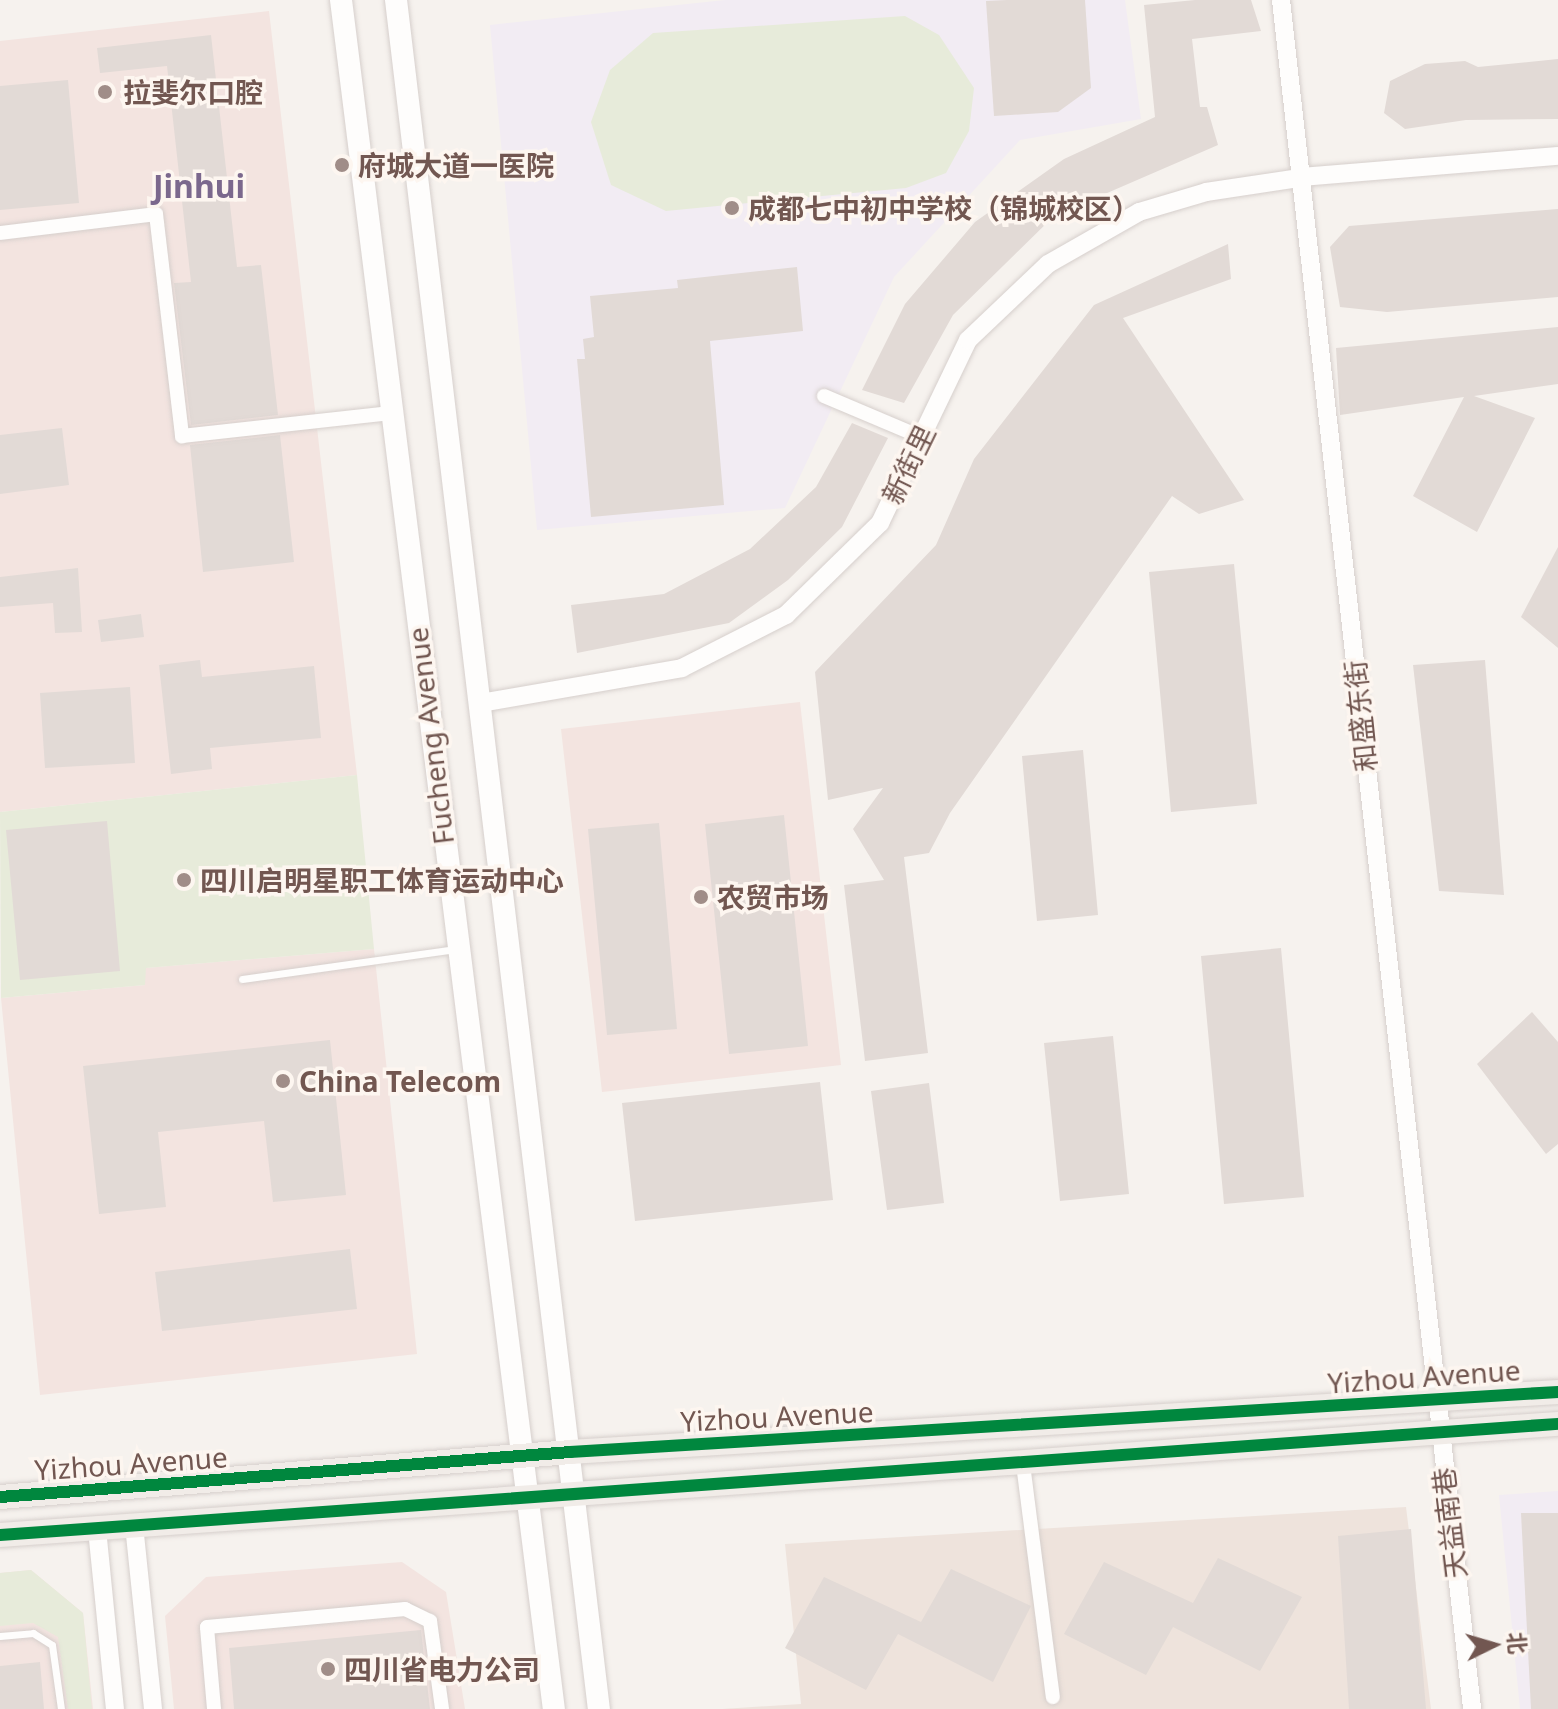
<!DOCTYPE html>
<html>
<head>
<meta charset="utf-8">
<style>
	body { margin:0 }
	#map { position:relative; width:1558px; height:1709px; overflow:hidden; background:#f6f2ee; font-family:"Noto Sans","Noto Sans SC",sans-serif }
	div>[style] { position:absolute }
	.residential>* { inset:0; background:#eee3dc }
	.commercial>* { inset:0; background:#f3e4e0 }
	.education>* { inset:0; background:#f2ecf3 }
	.green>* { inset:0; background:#e7ebda }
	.building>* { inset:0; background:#e2dad6 }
	.roads { filter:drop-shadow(0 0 2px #d6cfcc) drop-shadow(0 0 2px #d6cfcc) }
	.service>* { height:7px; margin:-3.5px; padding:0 3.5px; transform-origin:3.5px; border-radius:3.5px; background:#fefdfc }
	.minor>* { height:14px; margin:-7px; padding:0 7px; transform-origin:7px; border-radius:7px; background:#fefdfc }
	.tertiary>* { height:18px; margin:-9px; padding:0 9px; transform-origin:9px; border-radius:9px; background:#fefdfc }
	.secondary>* { height:22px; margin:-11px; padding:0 11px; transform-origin:11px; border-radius:11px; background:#fefdfc }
	.primary>* { height:24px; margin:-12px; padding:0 12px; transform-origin:12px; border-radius:12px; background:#f1ece8 }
	.cycleway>* { height:12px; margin:-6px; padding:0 6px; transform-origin:6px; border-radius:6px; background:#00873e }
	.dots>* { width:22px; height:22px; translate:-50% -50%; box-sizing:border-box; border:4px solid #fdf6f0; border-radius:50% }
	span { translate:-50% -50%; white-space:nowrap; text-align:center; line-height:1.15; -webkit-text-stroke:7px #fdf6f0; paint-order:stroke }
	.poi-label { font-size:28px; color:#725751; font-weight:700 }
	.left { translate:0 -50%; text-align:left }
	.street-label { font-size:28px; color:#725751 }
	.quarter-label { font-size:32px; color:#7b688d; font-weight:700 }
	.north { position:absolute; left:1454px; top:1605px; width:80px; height:80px; -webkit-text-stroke:6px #fdf6f0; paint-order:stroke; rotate:85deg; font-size:22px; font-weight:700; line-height:32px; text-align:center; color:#725751 }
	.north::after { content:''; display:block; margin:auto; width:28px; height:36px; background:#725751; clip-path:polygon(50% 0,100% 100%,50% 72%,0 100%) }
</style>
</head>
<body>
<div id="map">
	<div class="residential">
		<div style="clip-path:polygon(1406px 1507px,1431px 1709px,722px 1709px,801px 1704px,785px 1544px)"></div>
	</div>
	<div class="commercial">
		<div style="clip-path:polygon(269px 11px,357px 775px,0 812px,0 41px)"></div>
		<div style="clip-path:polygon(800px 702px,841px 1065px,602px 1092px,561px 729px)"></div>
		<div style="clip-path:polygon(374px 949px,417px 1354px,40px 1395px,1px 998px,145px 985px,145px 968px)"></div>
		<div style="clip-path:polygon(402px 1562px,446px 1592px,465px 1709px,174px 1709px,165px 1616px,206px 1577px)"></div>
		<div style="clip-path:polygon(31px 1570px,83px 1613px,93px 1709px,0 1709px,0 1573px)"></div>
	</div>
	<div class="education">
		<div style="clip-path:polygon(725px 0,1125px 0,1141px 119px,1020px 140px,894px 277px,785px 508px,537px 530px,490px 25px)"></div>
		<div style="clip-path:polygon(1558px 1491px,1558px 1709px,1520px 1709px,1499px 1495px)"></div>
	</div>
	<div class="green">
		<div style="clip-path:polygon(905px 16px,939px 35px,974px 88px,969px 131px,946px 173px,906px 188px,666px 211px,611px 185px,591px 122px,610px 70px,653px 33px)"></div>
		<div style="clip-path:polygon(357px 775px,374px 949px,146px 968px,145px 985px,1px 998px,0 812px)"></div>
		<div style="clip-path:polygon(31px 1570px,83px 1613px,92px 1709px,68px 1709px,58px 1637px,33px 1623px,0 1626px,0 1573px)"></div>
	</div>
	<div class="building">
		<div style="clip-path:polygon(1007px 0,1085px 0,1091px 88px,1058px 112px,994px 116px,986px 1px)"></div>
		<div style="clip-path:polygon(1195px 0,1251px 0,1261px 31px,1192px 39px,1200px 107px,1207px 107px,1218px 145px,1054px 216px,953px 315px,904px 403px,862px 390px,905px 304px,975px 222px,1064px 159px,1155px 117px,1144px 5px)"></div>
		<div style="clip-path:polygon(211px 35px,237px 267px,261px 265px,278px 415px,191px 425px,174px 283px,191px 282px,167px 66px,100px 73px,97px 48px)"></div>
		<div style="clip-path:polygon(1558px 59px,1558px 119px,1466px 120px,1405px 129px,1384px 113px,1390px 81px,1425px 64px,1465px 61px,1478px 67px)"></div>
		<div style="clip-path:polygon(68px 80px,79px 203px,0 210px,0 86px)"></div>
		<div style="clip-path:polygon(1558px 209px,1558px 297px,1387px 312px,1340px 307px,1330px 247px,1349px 226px)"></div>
		<div style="clip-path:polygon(1228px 244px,1231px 279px,1123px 318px,1244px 500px,1199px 514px,1172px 496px,950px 813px,929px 853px,904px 857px,928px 1053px,865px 1061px,844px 885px,884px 880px,853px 829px,883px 788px,828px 800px,815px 672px,936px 545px,974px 459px,1094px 305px)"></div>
		<div style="clip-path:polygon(797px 267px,803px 331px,710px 341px,724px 505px,591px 517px,577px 359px,585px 359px,583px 339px,594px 337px,590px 296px,678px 288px,677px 280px)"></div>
		<div style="clip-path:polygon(1558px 327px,1558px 384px,1474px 396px,1535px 418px,1477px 532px,1413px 496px,1464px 397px,1340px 415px,1336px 348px)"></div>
		<div style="clip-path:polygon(852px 423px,888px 438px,842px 527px,788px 580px,729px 623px,577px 653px,571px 605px,664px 594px,750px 549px,816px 487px)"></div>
		<div style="clip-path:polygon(62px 428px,69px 485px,0 494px,0 435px)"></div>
		<div style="clip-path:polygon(280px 435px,294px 562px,203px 572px,190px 445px)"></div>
		<div style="clip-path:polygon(1558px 547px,1558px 648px,1521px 617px)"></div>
		<div style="clip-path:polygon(1234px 564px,1257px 804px,1171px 812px,1149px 572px)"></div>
		<div style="clip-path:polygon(78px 568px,82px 632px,55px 633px,53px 603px,0 607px,0 577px)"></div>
		<div style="clip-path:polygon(141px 614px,144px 637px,101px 642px,98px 620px)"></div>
		<div style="clip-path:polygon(200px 660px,202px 677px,314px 666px,321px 738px,210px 748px,212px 769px,171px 774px,159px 665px)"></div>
		<div style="clip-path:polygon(1485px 660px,1504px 895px,1439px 891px,1413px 665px)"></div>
		<div style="clip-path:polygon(130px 687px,135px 763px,45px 768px,40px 693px)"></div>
		<div style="clip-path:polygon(1083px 750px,1098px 915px,1037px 921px,1022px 756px)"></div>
		<div style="clip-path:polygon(784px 815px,808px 1046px,729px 1054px,705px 824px)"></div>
		<div style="clip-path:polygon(107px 821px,120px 971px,20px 980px,6px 830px)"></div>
		<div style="clip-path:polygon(659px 823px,677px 1029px,607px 1035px,588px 829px)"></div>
		<div style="clip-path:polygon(1281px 948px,1304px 1197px,1224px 1204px,1201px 956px)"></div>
		<div style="clip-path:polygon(1532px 1012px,1558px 1042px,1558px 1144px,1546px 1154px,1477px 1064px)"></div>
		<div style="clip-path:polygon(1113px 1036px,1129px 1194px,1060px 1201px,1044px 1043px)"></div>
		<div style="clip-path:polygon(330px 1040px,346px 1195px,273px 1202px,264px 1121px,158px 1132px,166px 1207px,99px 1214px,83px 1066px)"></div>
		<div style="clip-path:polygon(820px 1082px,833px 1200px,635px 1221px,622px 1103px)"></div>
		<div style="clip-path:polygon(929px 1083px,944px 1203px,887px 1210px,871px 1091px)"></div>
		<div style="clip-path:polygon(350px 1249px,357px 1309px,162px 1331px,155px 1272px)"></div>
		<div style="clip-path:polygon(1521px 1513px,1558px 1513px,1558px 1709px,1531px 1709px)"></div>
		<div style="clip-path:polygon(1411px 1529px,1426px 1709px,1349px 1709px,1338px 1536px)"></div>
		<div style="clip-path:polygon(1218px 1558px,1302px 1597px,1260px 1671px,1173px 1627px,1146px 1675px,1064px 1634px,1104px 1562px,1193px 1603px)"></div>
		<div style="clip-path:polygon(951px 1569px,1031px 1606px,993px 1682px,898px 1634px,866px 1690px,785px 1648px,824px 1577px,921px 1622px)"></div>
		<div style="clip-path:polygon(421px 1630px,430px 1709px,234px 1709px,229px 1648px)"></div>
		<div style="clip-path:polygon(40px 1662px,44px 1709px,0 1709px,0 1666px)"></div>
	</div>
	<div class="roads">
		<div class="service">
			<div style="left:242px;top:979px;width:216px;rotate:-8deg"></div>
			<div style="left:0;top:1636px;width:33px;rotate:-5deg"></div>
			<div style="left:33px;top:1633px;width:22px;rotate:32deg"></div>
			<div style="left:52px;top:1645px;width:65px;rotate:82deg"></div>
		</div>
		<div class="minor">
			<div style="left:0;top:233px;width:157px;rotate:-6.9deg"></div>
			<div style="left:156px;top:214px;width:224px;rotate:83.3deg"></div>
			<div style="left:182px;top:436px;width:210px;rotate:-6.3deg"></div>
			<div style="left:824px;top:396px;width:105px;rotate:22.9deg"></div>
			<div style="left:1023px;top:1464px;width:235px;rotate:82.7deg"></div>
			<div style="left:214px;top:1709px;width:82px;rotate:-94.9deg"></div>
			<div style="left:207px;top:1627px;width:199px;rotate:-5.2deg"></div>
			<div style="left:405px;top:1609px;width:28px;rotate:26deg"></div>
			<div style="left:430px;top:1621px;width:89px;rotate:82.2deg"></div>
		</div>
		<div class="tertiary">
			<div style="left:1281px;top:0;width:1720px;rotate:83.62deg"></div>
			<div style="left:1301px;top:177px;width:258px;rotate:-4.7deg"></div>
			<div style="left:480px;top:703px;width:205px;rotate:-9.8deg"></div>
			<div style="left:682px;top:668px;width:117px;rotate:-27deg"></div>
			<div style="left:786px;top:615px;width:132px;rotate:-44.4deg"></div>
			<div style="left:880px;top:523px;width:203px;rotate:-64.3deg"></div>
			<div style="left:968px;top:340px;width:110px;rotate:-43.5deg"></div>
			<div style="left:1048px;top:264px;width:105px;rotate:-29.7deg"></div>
			<div style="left:1139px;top:212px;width:70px;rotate:-16.6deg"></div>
			<div style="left:1206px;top:192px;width:95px;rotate:-8.5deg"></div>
			<div style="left:134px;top:1525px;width:185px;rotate:84.1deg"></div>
			<div style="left:97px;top:1529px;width:181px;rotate:84.3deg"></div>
		</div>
		<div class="secondary">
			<div style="left:341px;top:0;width:1722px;rotate:82.9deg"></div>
			<div style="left:396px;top:0;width:1721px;rotate:83.23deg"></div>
		</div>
		<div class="primary">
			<div style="left:0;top:1497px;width:572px;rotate:-4.51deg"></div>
			<div style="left:570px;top:1452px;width:990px;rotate:-3.48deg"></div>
			<div style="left:0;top:1535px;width:1562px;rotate:-4.08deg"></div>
		</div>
	</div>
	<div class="cycleway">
		<div style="left:0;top:1497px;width:572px;rotate:-4.51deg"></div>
		<div style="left:570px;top:1452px;width:990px;rotate:-3.48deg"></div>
		<div style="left:0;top:1535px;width:1562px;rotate:-4.08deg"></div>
	</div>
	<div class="dots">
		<div style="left:105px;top:92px;background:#a08d88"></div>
		<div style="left:342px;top:165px;background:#a08d88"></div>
		<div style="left:732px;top:208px;background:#a08d88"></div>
		<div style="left:184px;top:880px;background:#a08d88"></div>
		<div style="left:701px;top:897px;background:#a08d88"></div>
		<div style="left:283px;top:1081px;background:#a08d88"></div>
		<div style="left:328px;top:1669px;background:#a08d88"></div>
	</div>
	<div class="poi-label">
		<span class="left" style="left:123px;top:92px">拉斐尔口腔</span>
		<span class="left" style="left:358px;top:165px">府城大道一医院</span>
		<span class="left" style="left:748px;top:208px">成都七中初中学校（锦城校区）</span>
		<span class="left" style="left:200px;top:880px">四川启明星职工体育运动中心</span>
		<span class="left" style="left:717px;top:897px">农贸市场</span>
		<span class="left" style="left:299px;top:1081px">China Telecom</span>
		<span class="left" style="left:344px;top:1669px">四川省电力公司</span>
	</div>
	<div class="street-label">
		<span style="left:908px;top:464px;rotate:-64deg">新街里</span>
		<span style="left:1360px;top:716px;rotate:-96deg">和盛东街</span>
		<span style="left:430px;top:736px;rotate:-97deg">Fucheng Avenue</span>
		<span style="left:1424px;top:1376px;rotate:-4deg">Yizhou Avenue</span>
		<span style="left:777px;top:1416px;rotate:-3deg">Yizhou Avenue</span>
		<span style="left:131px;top:1463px;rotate:-4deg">Yizhou Avenue</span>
		<span style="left:1449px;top:1523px;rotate:-97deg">天益南巷</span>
	</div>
	<div class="quarter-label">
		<span style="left:199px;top:186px">Jinhui</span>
	</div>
	<div class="north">北</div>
</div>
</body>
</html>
